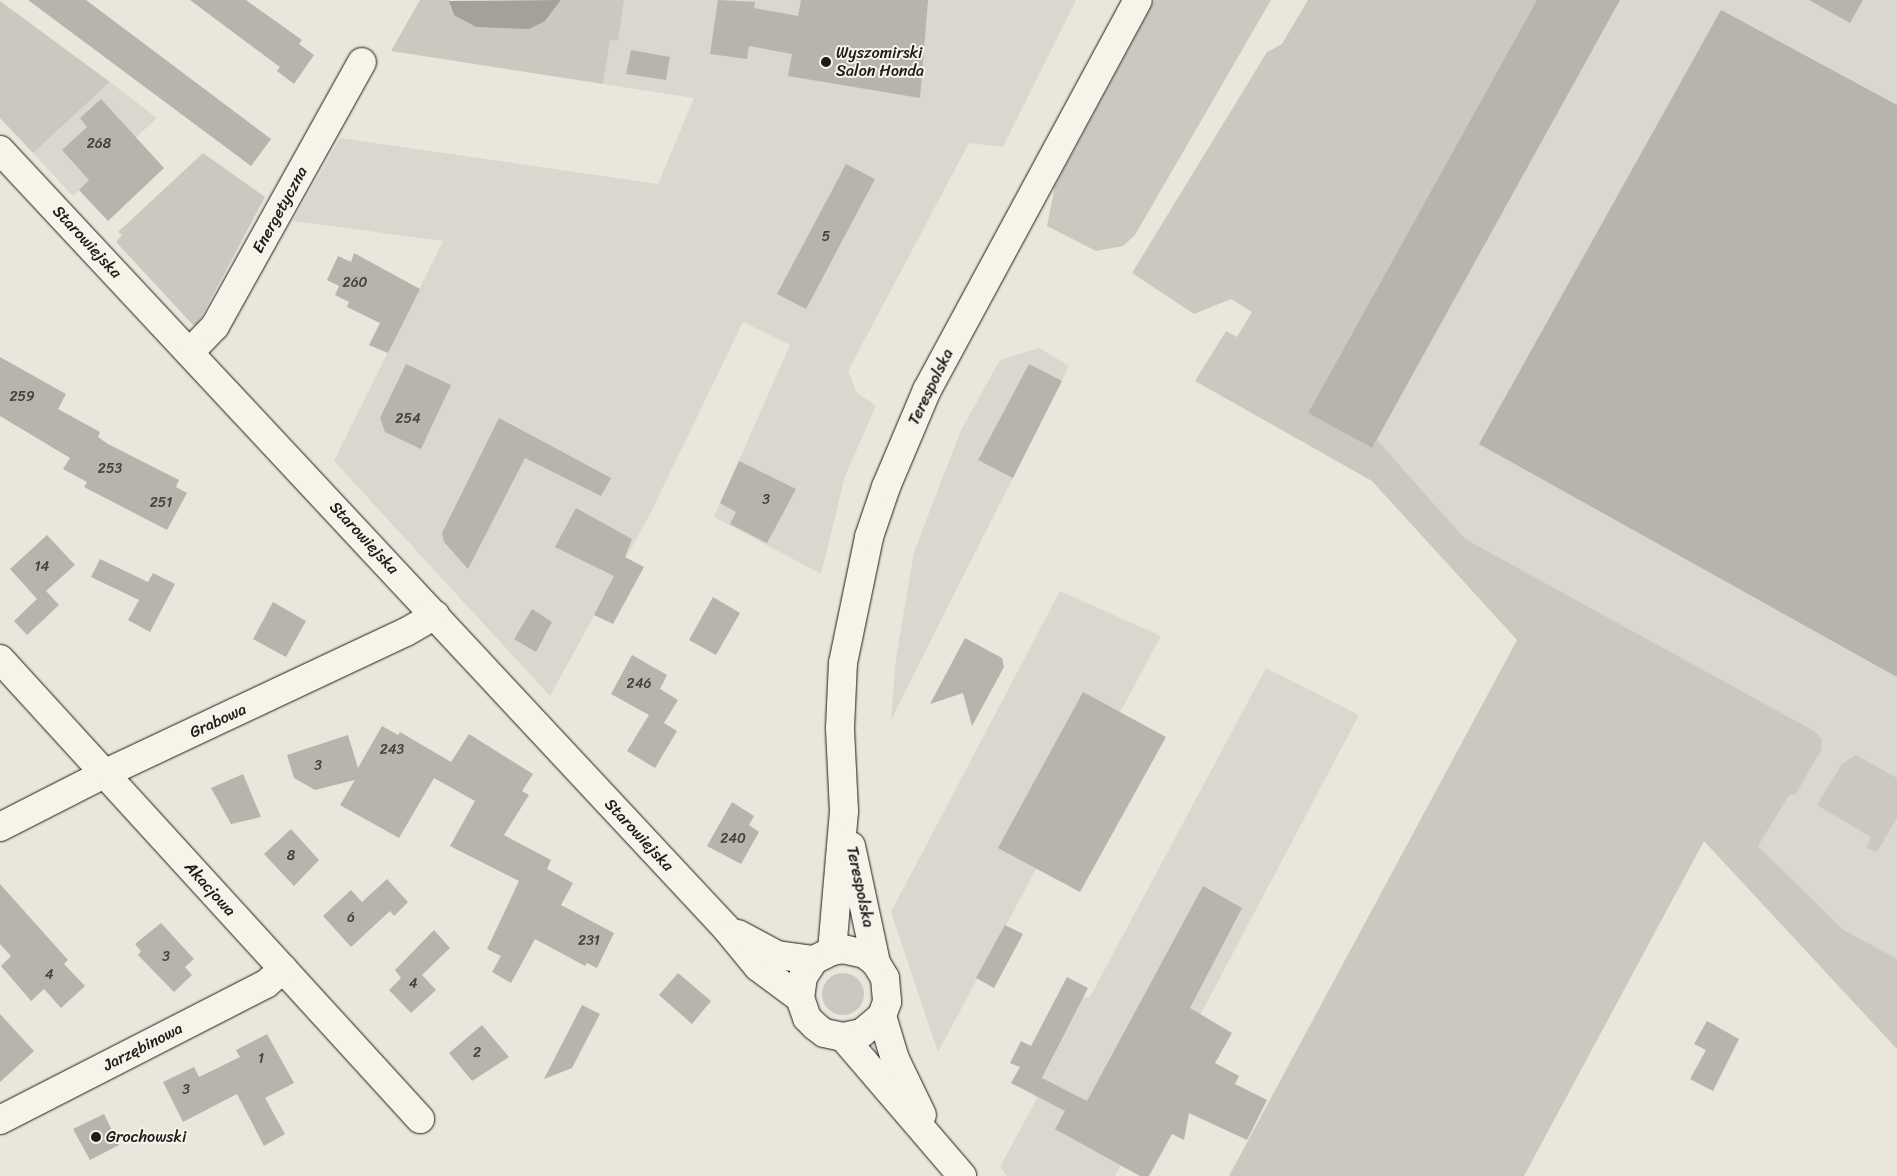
<!DOCTYPE html>
<html>
<head>
<meta charset="utf-8">
<style>
	body { margin:0 }
	#map { position:relative; width:1897px; height:1176px; overflow:hidden; background:#eae6dc; font-family:Sriracha,sans-serif }
	div>[style] { position:absolute }
	.built>* { inset:0; background:#dad7ce }
	.green>* { inset:0; background:#ccc8c0 }
	.round { border-radius:50% }
	.water>* { inset:0; background:#a3a19a }
	.building>* { inset:0; background:#b6b4ac }
	.roads { filter:drop-shadow(0 0 1px #1c1c1c) drop-shadow(0 0 1px #1c1c1c) }
	.minor>* { height:28px; margin:-14px; padding:0 14px; transform-origin:14px; border-radius:14px; background:#f7f3e8 }
	.dots>* { width:14px; height:14px; translate:-50% -50%; box-sizing:border-box; border:2px solid #f7f3e8; border-radius:50% }
	span { translate:-50% -50%; white-space:nowrap; text-align:center; line-height:1.15; -webkit-text-stroke:4px #f7f3e8; paint-order:stroke }
	.number-label { font-size:14px; color:#424240 }
	.number-label span { -webkit-text-stroke-width:0 }
	.poi-label { font-size:16px; color:#1c1c1c }
	.left { translate:0 -50%; text-align:left }
	.street-label { font-size:16px; color:#1c1c1c }
</style>
</head>
<body>
<div id="map">
	<div class="built">
		<div style="clip-path:polygon(624px 0,1076px 0,1003px 147px,969px 143px,848px 371px,857px 393px,876px 406px,845px 476px,821px 574px,714px 517px,790px 345px,743px 322px,650px 514px,550px 696px,334px 461px,443px 241px,293px 221px,340px 138px,658px 184px,694px 98px,603px 84px,610px 40px,618px 40px)"></div>
		<div style="clip-path:polygon(1472px 0,1897px 0,1897px 1049px,1372px 481px,1260px 417px)"></div>
		<div style="clip-path:polygon(110px 82px,157px 118px,73px 196px,33px 153px)"></div>
		<div style="clip-path:polygon(1039px 348px,1069px 366px,891px 720px,896px 658px,914px 552px,961px 430px,1000px 360px)"></div>
		<div style="clip-path:polygon(1060px 591px,1161px 636px,938px 1052px,891px 912px)"></div>
		<div style="clip-path:polygon(1266px 668px,1359px 715px,1115px 1176px,1007px 1176px,1000px 1167px,1037px 1098px,1034px 1095px,1083px 998px,1090px 997px)"></div>
	</div>
	<div class="green">
		<div style="clip-path:polygon(420px 0,449px 0,454px 15px,545px 21px,561px 0,624px 0,618px 41px,610px 40px,603px 84px,391px 51px)"></div>
		<div style="clip-path:polygon(1155px 0,1271px 0,1135px 235px,1123px 246px,1096px 251px,1047px 226px,1055px 186px)"></div>
		<div style="clip-path:polygon(1308px 0,1537px 0,1308px 413px,1372px 448px,1377px 440px,1465px 539px,1814px 731px,1822px 739px,1821px 750px,1796px 794px,1789px 795px,1758px 846px,1842px 929px,1897px 959px,1897px 1049px,1704px 841px,1524px 1176px,1229px 1176px,1517px 640px,1372px 481px,1195px 381px,1226px 331px,1237px 337px,1252px 312px,1231px 299px,1194px 314px,1132px 273px,1267px 52px,1282px 44px)"></div>
		<div style="clip-path:polygon(0 1px,110px 82px,33px 153px,0 118px)"></div>
		<div style="clip-path:polygon(203px 153px,265px 197px,197px 325px,193px 325px,116px 242px,122px 235px,118px 232px)"></div>
		<div style="clip-path:polygon(1856px 755px,1897px 778px,1897px 818px,1877px 852px,1866px 848px,1871px 837px,1817px 805px,1842px 764px)"></div>
		<div class="round" style="left:822px;top:973px;width:42px;height:42px"></div>
	</div>
	<div class="water">
		<div style="clip-path:polygon(561px 0,545px 21px,529px 29px,476px 27px,454px 15px,449px 1px)"></div>
	</div>
	<div class="building">
		<div style="clip-path:polygon(28px 0,86px 0,271px 139px,251px 166px)"></div>
		<div style="clip-path:polygon(190px 0,246px 0,302px 40px,299px 44px,314px 55px,294px 84px,277px 71px,280px 67px)"></div>
		<div style="clip-path:polygon(718px 0,755px 2px,754px 8px,798px 16px,801px 0,928px 0,920px 98px,788px 76px,792px 54px,749px 46px,747px 59px,710px 54px)"></div>
		<div style="clip-path:polygon(1537px 0,1620px 0,1372px 448px,1308px 413px)"></div>
		<div style="clip-path:polygon(1809px 0,1863px 0,1850px 23px)"></div>
		<div style="clip-path:polygon(1721px 10px,1897px 105px,1897px 677px,1479px 444px)"></div>
		<div style="clip-path:polygon(631px 50px,670px 57px,666px 80px,626px 74px)"></div>
		<div style="clip-path:polygon(101px 99px,164px 168px,108px 221px,79px 190px,89px 180px,62px 150px,87px 127px,80px 118px)"></div>
		<div style="clip-path:polygon(846px 164px,875px 179px,806px 309px,777px 294px)"></div>
		<div style="clip-path:polygon(354px 253px,420px 289px,388px 353px,369px 345px,380px 323px,347px 307px,349px 302px,335px 295px,339px 286px,327px 280px,338px 256px,351px 262px)"></div>
		<div style="clip-path:polygon(0 357px,66px 394px,58px 409px,100px 432px,98px 437px,108px 444px,179px 480px,176px 487px,187px 493px,167px 530px,84px 487px,87px 482px,63px 469px,70px 458px,0 416px)"></div>
		<div style="clip-path:polygon(406px 364px,451px 385px,421px 449px,385px 432px,380px 418px)"></div>
		<div style="clip-path:polygon(1029px 364px,1062px 381px,1013px 478px,978px 460px)"></div>
		<div style="clip-path:polygon(499px 418px,611px 478px,601px 496px,525px 458px,468px 569px,444px 542px,442px 533px)"></div>
		<div style="clip-path:polygon(739px 461px,796px 489px,767px 543px,730px 524px,736px 512px,720px 503px)"></div>
		<div style="clip-path:polygon(576px 508px,632px 539px,625px 557px,644px 567px,613px 624px,594px 615px,614px 576px,555px 547px)"></div>
		<div style="clip-path:polygon(47px 535px,75px 565px,46px 591px,59px 605px,27px 635px,14px 621px,40px 596px,37px 599px,10px 569px)"></div>
		<div style="clip-path:polygon(100px 559px,148px 582px,153px 573px,175px 584px,150px 632px,128px 620px,139px 600px,91px 577px)"></div>
		<div style="clip-path:polygon(713px 597px,740px 613px,716px 655px,689px 640px)"></div>
		<div style="clip-path:polygon(273px 602px,306px 621px,286px 657px,253px 639px)"></div>
		<div style="clip-path:polygon(532px 609px,552px 622px,536px 652px,514px 639px)"></div>
		<div style="clip-path:polygon(965px 638px,1002px 658px,1004px 667px,972px 726px,963px 693px,930px 704px)"></div>
		<div style="clip-path:polygon(632px 655px,667px 675px,660px 689px,678px 700px,664px 723px,677px 731px,655px 768px,627px 751px,649px 715px,611px 694px)"></div>
		<div style="clip-path:polygon(1083px 692px,1166px 737px,1080px 892px,998px 848px)"></div>
		<div style="clip-path:polygon(382px 726px,398px 735px,400px 732px,451px 762px,469px 734px,533px 774px,522px 791px,529px 795px,504px 835px,551px 860px,547px 869px,573px 883px,561px 905px,614px 933px,597px 968px,587px 963px,585px 966px,535px 939px,511px 983px,492px 972px,501px 956px,487px 949px,519px 881px,450px 846px,475px 801px,434px 778px,399px 838px,340px 805px,355px 780px,315px 790px,294px 778px,287px 755px,348px 735px,358px 768px)"></div>
		<div style="clip-path:polygon(243px 774px,261px 817px,231px 824px,211px 788px)"></div>
		<div style="clip-path:polygon(732px 802px,754px 816px,749px 825px,759px 832px,741px 864px,707px 846px)"></div>
		<div style="clip-path:polygon(291px 829px,319px 860px,294px 886px,264px 854px)"></div>
		<div style="clip-path:polygon(387px 879px,408px 902px,394px 916px,390px 911px,351px 947px,323px 916px,351px 890px,362px 902px)"></div>
		<div style="clip-path:polygon(0 884px,68px 960px,64px 964px,85px 986px,61px 1008px,44px 989px,31px 1001px,1px 966px,11px 956px,0 944px)"></div>
		<div style="clip-path:polygon(1203px 886px,1242px 908px,1190px 1008px,1232px 1033px,1215px 1063px,1239px 1076px,1235px 1084px,1267px 1100px,1247px 1140px,1189px 1113px,1184px 1140px,1172px 1134px,1149px 1176px,1140px 1176px,1055px 1129px,1065px 1111px,1011px 1083px,1020px 1067px,1010px 1063px,1021px 1041px,1031px 1046px,1067px 977px,1088px 988px,1042px 1078px,1087px 1101px)"></div>
		<div style="clip-path:polygon(161px 923px,194px 959px,185px 967px,192px 975px,174px 992px,138px 955px,141px 951px,135px 944px)"></div>
		<div style="clip-path:polygon(1005px 925px,1023px 934px,994px 988px,976px 978px)"></div>
		<div style="clip-path:polygon(434px 930px,450px 948px,422px 975px,436px 990px,411px 1013px,389px 990px,401px 978px,395px 970px)"></div>
		<div style="clip-path:polygon(678px 973px,711px 1001px,692px 1024px,659px 995px)"></div>
		<div style="clip-path:polygon(582px 1005px,600px 1014px,572px 1068px,544px 1079px)"></div>
		<div style="clip-path:polygon(0 1014px,34px 1051px,0 1082px)"></div>
		<div style="clip-path:polygon(1707px 1021px,1739px 1039px,1713px 1091px,1690px 1079px,1706px 1050px,1694px 1044px)"></div>
		<div style="clip-path:polygon(482px 1025px,509px 1057px,472px 1081px,449px 1053px)"></div>
		<div style="clip-path:polygon(267px 1034px,294px 1083px,265px 1098px,285px 1134px,264px 1146px,237px 1094px,183px 1122px,163px 1082px,194px 1067px,199px 1077px,240px 1057px,236px 1050px)"></div>
		<div style="clip-path:polygon(104px 1114px,119px 1145px,90px 1160px,73px 1129px)"></div>
	</div>
	<div class="roads">
		<div class="minor">
			<div style="left:0;top:150px;width:1064px;rotate:46.98deg"></div>
			<div style="left:726px;top:928px;width:50px;rotate:50.6deg"></div>
			<div style="left:758px;top:967px;width:52px;rotate:36.4deg"></div>
			<div style="left:190px;top:352px;width:36px;rotate:-46deg"></div>
			<div style="left:215px;top:326px;width:302px;rotate:-60.9deg"></div>
			<div style="left:0;top:659px;width:623px;rotate:47.6deg"></div>
			<div style="left:0;top:827px;width:119px;rotate:-27deg"></div>
			<div style="left:106px;top:773px;width:331px;rotate:-25.2deg"></div>
			<div style="left:406px;top:632px;width:34px;rotate:-30deg"></div>
			<div style="left:851px;top:846px;width:120px;rotate:77.9deg"></div>
			<div style="left:876px;top:963px;width:17px;rotate:59deg"></div>
			<div style="left:885px;top:978px;width:24px;rotate:85deg"></div>
			<div style="left:887px;top:1002px;width:15px;rotate:110deg"></div>
			<div style="left:882px;top:1016px;width:26px;rotate:140deg"></div>
			<div style="left:862px;top:1033px;width:19px;rotate:168deg"></div>
			<div style="left:843px;top:1037px;width:19px;rotate:-168deg"></div>
			<div style="left:824px;top:1033px;width:11px;rotate:-142deg"></div>
			<div style="left:815px;top:1026px;width:11px;rotate:-135deg"></div>
			<div style="left:807px;top:1018px;width:21px;rotate:-109deg"></div>
			<div style="left:800px;top:998px;width:21px;rotate:-82deg"></div>
			<div style="left:803px;top:977px;width:20px;rotate:-57deg"></div>
			<div style="left:814px;top:960px;width:20px;rotate:-27deg"></div>
			<div style="left:832px;top:951px;width:11px;rotate:-10deg"></div>
			<div style="left:843px;top:949px;width:23px;rotate:13deg"></div>
			<div style="left:865px;top:954px;width:14px;rotate:39deg"></div>
			<div style="left:738px;top:934px;width:44px;rotate:28.3deg"></div>
			<div style="left:777px;top:955px;width:37px;rotate:8deg"></div>
			<div style="left:832px;top:951px;width:141px;rotate:-85.1deg"></div>
			<div style="left:844px;top:811px;width:83px;rotate:-92.8deg"></div>
			<div style="left:840px;top:728px;width:65px;rotate:-87.4deg"></div>
			<div style="left:843px;top:663px;width:129px;rotate:-78.3deg"></div>
			<div style="left:869px;top:537px;width:53px;rotate:-71.2deg"></div>
			<div style="left:886px;top:487px;width:105px;rotate:-67.1deg"></div>
			<div style="left:927px;top:390px;width:443px;rotate:-61.6deg"></div>
			<div style="left:882px;top:1016px;width:45px;rotate:73.2deg"></div>
			<div style="left:895px;top:1059px;width:62px;rotate:64.3deg"></div>
			<div style="left:843px;top:1037px;width:183px;rotate:49.4deg"></div>
			<div style="left:0;top:1120px;width:299px;rotate:-27.1deg"></div>
			<div style="left:266px;top:984px;width:23px;rotate:-41deg"></div>
		</div>
	</div>
	<div class="dots">
		<div style="left:826px;top:62px;background:#1c1c1c"></div>
		<div style="left:96px;top:1137px;background:#1c1c1c"></div>
	</div>
	<div class="number-label">
		<span style="left:99px;top:144px">268</span>
		<span style="left:826px;top:237px">5</span>
		<span style="left:355px;top:283px">260</span>
		<span style="left:22px;top:397px">259</span>
		<span style="left:408px;top:419px">254</span>
		<span style="left:110px;top:469px">253</span>
		<span style="left:766px;top:500px">3</span>
		<span style="left:161px;top:503px">251</span>
		<span style="left:42px;top:567px">14</span>
		<span style="left:639px;top:684px">246</span>
		<span style="left:392px;top:750px">243</span>
		<span style="left:318px;top:766px">3</span>
		<span style="left:733px;top:839px">240</span>
		<span style="left:291px;top:856px">8</span>
		<span style="left:351px;top:918px">6</span>
		<span style="left:589px;top:941px">231</span>
		<span style="left:166px;top:957px">3</span>
		<span style="left:49px;top:975px">4</span>
		<span style="left:413px;top:984px">4</span>
		<span style="left:477px;top:1053px">2</span>
		<span style="left:261px;top:1059px">1</span>
		<span style="left:186px;top:1090px">3</span>
	</div>
	<div class="poi-label">
		<span class="left" style="left:836px;top:62px">Wyszomirski<br>Salon Honda</span>
		<span class="left" style="left:106px;top:1137px">Grochowski</span>
	</div>
	<div class="street-label">
		<span style="left:280px;top:210px;rotate:-61deg">Energetyczna</span>
		<span style="left:87px;top:242px;rotate:47deg">Starowiejska</span>
		<span style="left:931px;top:387px;rotate:-64deg">Terespolska</span>
		<span style="left:364px;top:538px;rotate:47deg">Starowiejska</span>
		<span style="left:218px;top:721px;rotate:-25deg">Grabowa</span>
		<span style="left:639px;top:835px;rotate:47deg">Starowiejska</span>
		<span style="left:860px;top:887px;rotate:78deg">Terespolska</span>
		<span style="left:210px;top:889px;rotate:48deg">Akacjowa</span>
		<span style="left:143px;top:1047px;rotate:-27deg">Jarzębinowa</span>
	</div>
</div>
</body>
</html>
